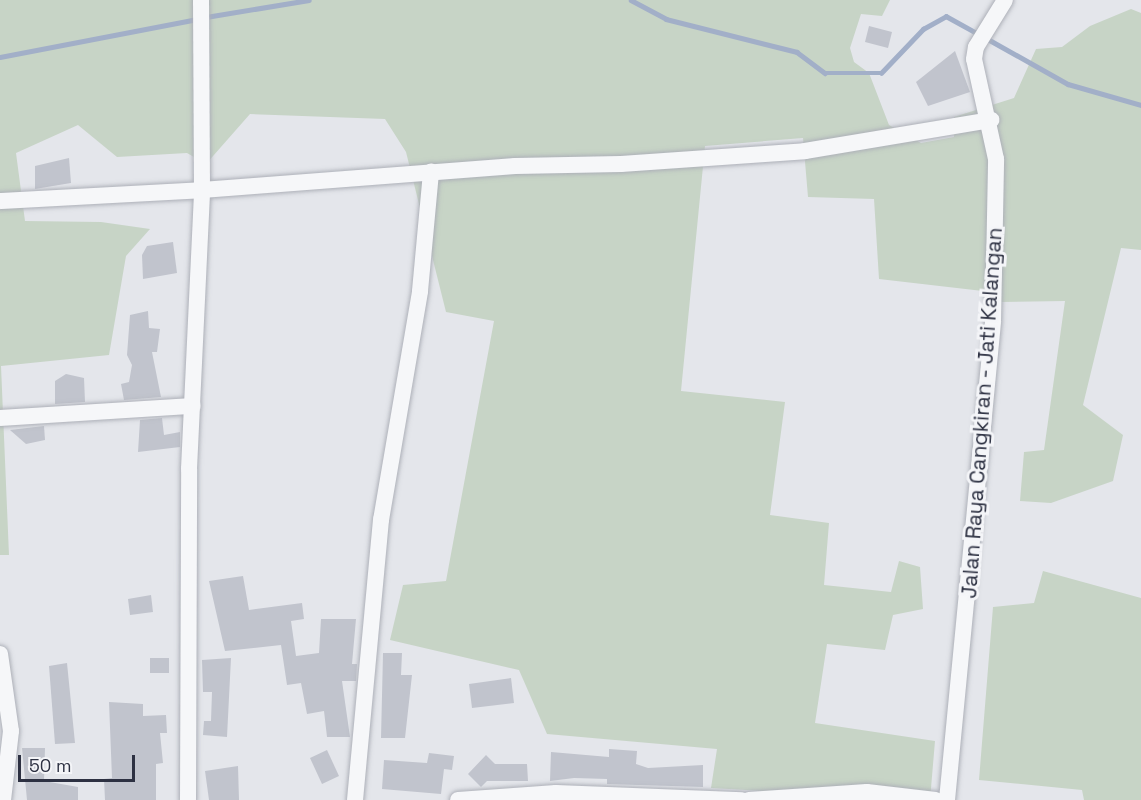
<!DOCTYPE html>
<html>
<head>
<meta charset="utf-8">
<style>
	body { margin:0 }
	#map { position:relative; width:1141px; height:800px; overflow:hidden; background:#e4e6eb; font-family:"Space Grotesk",sans-serif }
	div>[style] { position:absolute }
	.green>* { inset:0; background:#c7d4c6 }
	.stream>* { height:4.5px; margin:-2.25px; padding:0 2.25px; transform-origin:2.25px; border-radius:2.25px; background:#a2afc8 }
	.building>* { inset:0; background:#c1c4cd }
	.roads { filter:drop-shadow(0 0 2px #adb0b8) drop-shadow(0 0 2px #adb0b8) }
	.minor>* { height:16px; margin:-8px; padding:0 8px; transform-origin:8px; border-radius:8px; background:#f6f7f9 }
	span { translate:-50% -50%; white-space:nowrap; text-align:center; line-height:1.15; -webkit-text-stroke:6px #f4f5f8; paint-order:stroke }
	.street-label { font-size:21px; color:#2d3142 }
	.scale { position:absolute; left:18px; top:755px; width:117px; height:27px; box-sizing:border-box; border:3px solid #2d3142; border-top:0; padding-left:8px; font-size:18px; line-height:21px; white-space:nowrap; color:#2d3142; -webkit-text-stroke:4px #f4f5f8; paint-order:stroke }
</style>
</head>
<body>
<div id="map">
	<div class="green">
		<div style="clip-path:polygon(0 0,890px 0,882px 16px,861px 14px,850px 48px,854px 62px,869px 73px,889px 125px,921px 143px,954px 137px,954px 117px,1014px 98px,1036px 49px,1062px 47px,1090px 26px,1131px 9px,1141px 13px,1141px 250px,1121px 248px,1083px 405px,1123px 435px,1113px 481px,1051px 503px,1020px 501px,1024px 452px,1044px 450px,1065px 301px,1000px 302px,1000px 293px,879px 279px,874px 199px,808px 197px,803px 138px,705px 146px,681px 391px,785px 402px,770px 515px,829px 523px,824px 585px,891px 592px,899px 561px,920px 567px,923px 609px,893px 615px,885px 650px,827px 644px,815px 723px,935px 741px,930px 800px,711px 788px,717px 749px,547px 734px,519px 670px,390px 640px,403px 585px,446px 581px,494px 321px,446px 312px,406px 152px,385px 119px,250px 114px,206px 164px,187px 153px,117px 157px,78px 125px,16px 153px,25px 221px,101px 222px,150px 229px,126px 256px,109px 355px,1px 366px,9px 555px,0 555px)"></div>
		<div style="clip-path:polygon(1043px 571px,1141px 598px,1141px 800px,1084px 800px,1082px 790px,979px 780px,993px 607px,1034px 603px)"></div>
	</div>
	<div class="stream">
		<div style="left:631px;top:0;width:40px;rotate:28deg"></div>
		<div style="left:666px;top:19px;width:135px;rotate:14.1deg"></div>
		<div style="left:797px;top:52px;width:35px;rotate:37deg"></div>
		<div style="left:825px;top:73px;width:56px"></div>
		<div style="left:881px;top:73px;width:61px;rotate:-46.3deg"></div>
		<div style="left:923px;top:29px;width:26px;rotate:-29deg"></div>
		<div style="left:946px;top:16px;width:38px;rotate:29deg"></div>
		<div style="left:206px;top:17px;width:104px;rotate:-9.4deg"></div>
		<div style="left:986px;top:38px;width:94px;rotate:29.3deg"></div>
		<div style="left:1068px;top:84px;width:76px;rotate:16deg"></div>
		<div style="left:0;top:57px;width:202px;rotate:-10.9deg"></div>
	</div>
	<div class="building">
		<div style="clip-path:polygon(869px 26px,892px 32px,888px 48px,865px 42px)"></div>
		<div style="clip-path:polygon(955px 51px,970px 92px,928px 106px,916px 82px)"></div>
		<div style="clip-path:polygon(69px 158px,71px 183px,35px 189px,35px 166px)"></div>
		<div style="clip-path:polygon(173px 242px,177px 273px,143px 279px,142px 255px,147px 246px)"></div>
		<div style="clip-path:polygon(148px 311px,149px 328px,160px 329px,157px 352px,152px 352px,161px 397px,124px 400px,121px 384px,129px 382px,132px 365px,127px 355px,130px 315px)"></div>
		<div style="clip-path:polygon(66px 374px,84px 378px,85px 402px,55px 404px,55px 381px)"></div>
		<div style="clip-path:polygon(162px 418px,164px 435px,180px 432px,180px 447px,138px 452px,140px 420px)"></div>
		<div style="clip-path:polygon(44px 426px,45px 440px,26px 444px,10px 430px)"></div>
		<div style="clip-path:polygon(243px 576px,249px 610px,302px 603px,304px 619px,291px 621px,296px 656px,319px 653px,321px 619px,356px 619px,352px 664px,357px 664px,356px 681px,342px 681px,350px 737px,327px 737px,324px 711px,307px 714px,301px 683px,287px 685px,281px 645px,225px 651px,209px 581px)"></div>
		<div style="clip-path:polygon(151px 595px,153px 612px,130px 615px,128px 599px)"></div>
		<div style="clip-path:polygon(383px 653px,402px 653px,401px 675px,412px 675px,405px 738px,381px 738px)"></div>
		<div style="clip-path:polygon(150px 658px,169px 658px,169px 673px,150px 673px)"></div>
		<div style="clip-path:polygon(231px 658px,227px 737px,203px 735px,204px 721px,211px 721px,212px 692px,203px 692px,202px 660px)"></div>
		<div style="clip-path:polygon(67px 663px,75px 743px,55px 744px,49px 666px)"></div>
		<div style="clip-path:polygon(511px 678px,514px 703px,472px 708px,469px 684px)"></div>
		<div style="clip-path:polygon(109px 702px,143px 704px,143px 716px,166px 715px,167px 733px,160px 733px,163px 763px,156px 764px,156px 800px,105px 800px,104px 779px,112px 778px)"></div>
		<div style="clip-path:polygon(22px 748px,45px 748px,44px 781px,78px 787px,78px 800px,27px 800px)"></div>
		<div style="clip-path:polygon(609px 749px,637px 751px,636px 764px,648px 768px,703px 765px,703px 787px,607px 784px,607px 779px,574px 778px,550px 781px,551px 752px,609px 757px)"></div>
		<div style="clip-path:polygon(327px 750px,339px 776px,322px 784px,310px 758px)"></div>
		<div style="clip-path:polygon(429px 753px,454px 756px,452px 770px,444px 769px,441px 794px,382px 789px,384px 760px,427px 763px)"></div>
		<div style="clip-path:polygon(486px 755px,495px 764px,527px 764px,528px 781px,487px 781px,481px 787px,468px 774px)"></div>
		<div style="clip-path:polygon(238px 766px,239px 800px,209px 800px,205px 771px)"></div>
	</div>
	<div class="roads">
		<div class="minor">
			<div style="left:0;top:201px;width:202px;rotate:-3.1deg"></div>
			<div style="left:202px;top:190px;width:190px;rotate:-90.3deg"></div>
			<div style="left:0;top:418px;width:193px;rotate:-3.6deg"></div>
			<div style="left:0;top:654px;width:78px;rotate:81.9deg"></div>
			<div style="left:11px;top:731px;width:69px;rotate:96.6deg"></div>
			<div style="left:188px;top:800px;width:331px;rotate:-89.8deg"></div>
			<div style="left:189px;top:469px;width:279px;rotate:-87.3deg"></div>
			<div style="left:202px;top:190px;width:314px;rotate:-4.4deg"></div>
			<div style="left:515px;top:166px;width:106px;rotate:-1.1deg"></div>
			<div style="left:621px;top:164px;width:184px;rotate:-4deg"></div>
			<div style="left:805px;top:151px;width:189px;rotate:-9.5deg"></div>
			<div style="left:355px;top:800px;width:281px;rotate:-84.7deg"></div>
			<div style="left:381px;top:520px;width:232px;rotate:-80.3deg"></div>
			<div style="left:420px;top:291px;width:120px;rotate:-84.7deg"></div>
			<div style="left:458px;top:800px;width:98px;rotate:-4.1deg"></div>
			<div style="left:556px;top:793px;width:186px;rotate:2.2deg"></div>
			<div style="left:749px;top:800px;width:118px;rotate:-3.9deg"></div>
			<div style="left:867px;top:792px;width:69px;rotate:6.6deg"></div>
			<div style="left:947px;top:800px;width:481px;rotate:-84.5deg"></div>
			<div style="left:993px;top:321px;width:162px;rotate:-88.9deg"></div>
			<div style="left:996px;top:159px;width:102px;rotate:-102.4deg"></div>
			<div style="left:974px;top:59px;width:12px;rotate:-81deg"></div>
			<div style="left:976px;top:47px;width:55px;rotate:-58.3deg"></div>
		</div>
	</div>
	<div class="street-label">
		<span style="left:982px;top:413px;rotate:-86deg">Jalan Raya Cangkiran - Jati Kalangan</span>
	</div>
	<div class="scale">50 m</div>
</div>
</body>
</html>
